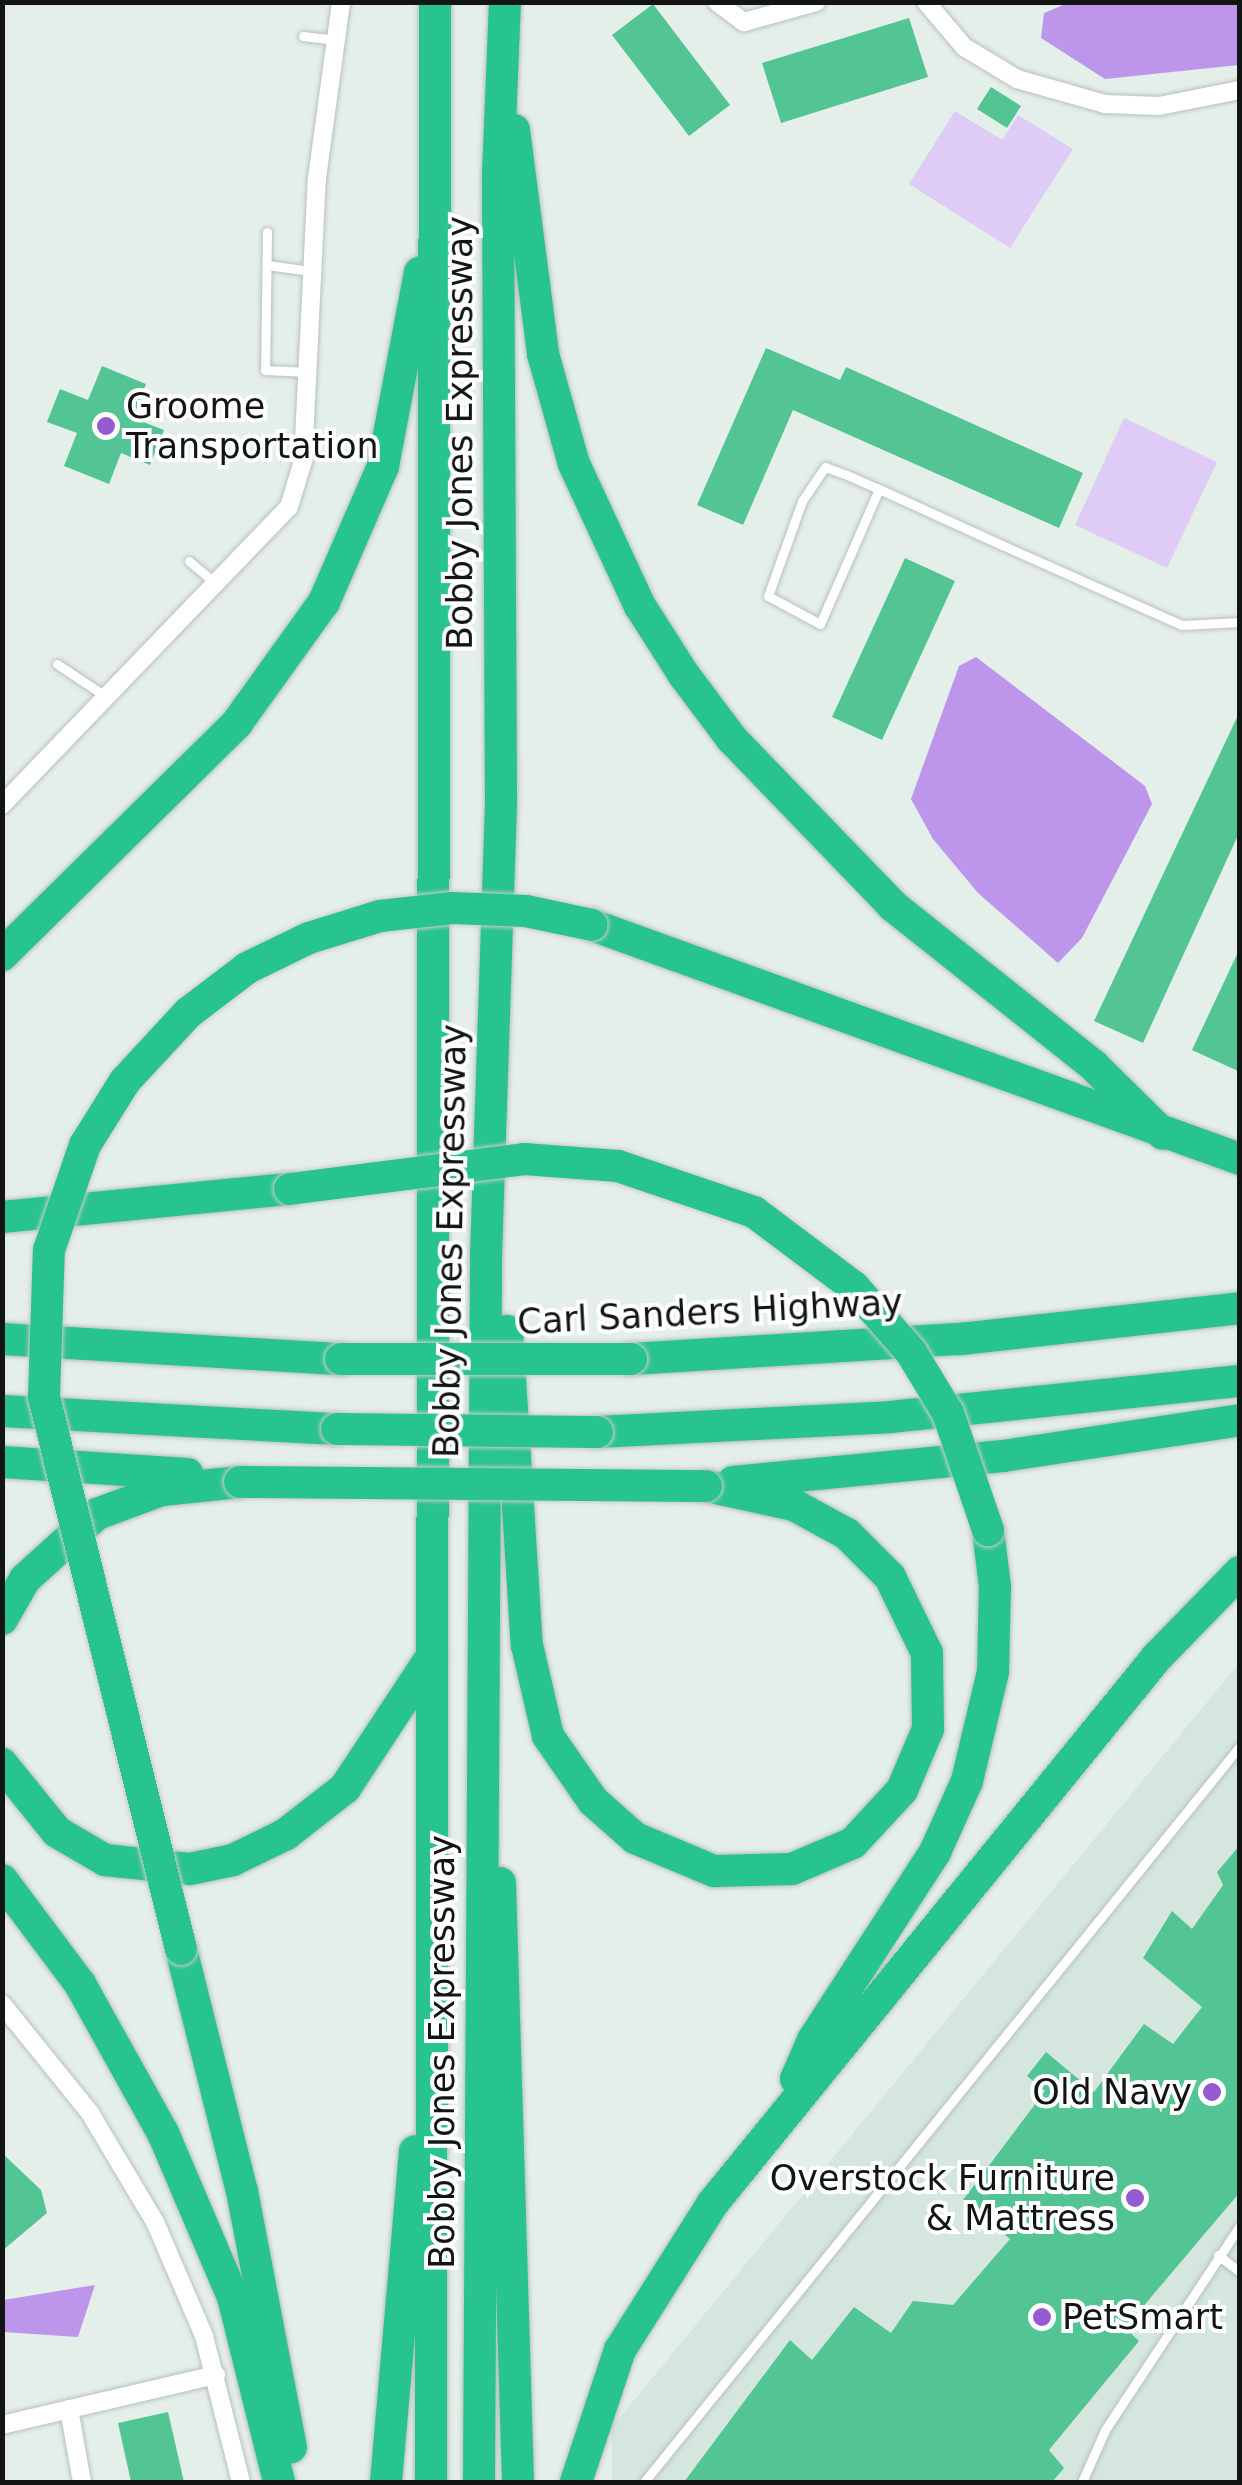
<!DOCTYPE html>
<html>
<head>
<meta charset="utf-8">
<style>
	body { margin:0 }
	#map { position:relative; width:1242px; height:2485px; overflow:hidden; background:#e5efe9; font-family:"DejaVu Sans",sans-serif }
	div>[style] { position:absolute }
	.built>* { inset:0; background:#d4e6dd }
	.green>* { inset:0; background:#deccf6 }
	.water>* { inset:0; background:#bd96eb }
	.building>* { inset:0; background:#53c595 }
	.roads { filter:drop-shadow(0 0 2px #b7c1bc) drop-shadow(0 0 2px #b7c1bc) }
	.lane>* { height:9px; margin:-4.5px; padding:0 4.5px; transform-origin:4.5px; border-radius:4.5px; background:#fff }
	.street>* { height:18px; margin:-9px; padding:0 9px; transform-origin:9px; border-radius:9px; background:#fff }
	.highway>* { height:32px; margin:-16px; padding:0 16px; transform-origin:16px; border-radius:16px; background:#27c48d }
	.bridges { filter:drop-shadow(0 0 2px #cbcccb) drop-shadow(0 0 2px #cbcccb) }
	.highway-bridge>* { height:32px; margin:-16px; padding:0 16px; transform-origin:16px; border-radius:16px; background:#27c48d }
	.dots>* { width:28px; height:28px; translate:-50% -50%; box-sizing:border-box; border:5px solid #fff; border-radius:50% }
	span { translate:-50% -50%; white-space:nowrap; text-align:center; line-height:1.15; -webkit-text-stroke:8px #fff; paint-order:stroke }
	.poi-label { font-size:35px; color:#121514 }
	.left { translate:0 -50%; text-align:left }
	.right { translate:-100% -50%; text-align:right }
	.street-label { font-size:35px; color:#121514 }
	.frame { position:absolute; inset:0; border:5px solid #121514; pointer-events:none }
</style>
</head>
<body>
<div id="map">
	<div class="built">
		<div style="clip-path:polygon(1239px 1663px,1239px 2482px,612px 2482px,612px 2427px)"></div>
	</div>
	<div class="green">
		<div style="clip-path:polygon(955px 111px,1002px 140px,1018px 115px,1073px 149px,1010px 248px,909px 184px)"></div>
		<div style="clip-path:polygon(1124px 418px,1217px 462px,1167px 568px,1075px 525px)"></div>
	</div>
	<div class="water">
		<div style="clip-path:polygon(1068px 3px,1239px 3px,1239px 65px,1105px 79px,1041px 38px,1044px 13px)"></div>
		<div style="clip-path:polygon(976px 657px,1145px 786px,1152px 804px,1082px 938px,1058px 963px,978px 893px,933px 839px,911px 799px,959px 666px)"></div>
		<div style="clip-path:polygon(95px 2285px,78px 2337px,3px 2332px,3px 2300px)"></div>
	</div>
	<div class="building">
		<div style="clip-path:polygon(653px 4px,730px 105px,689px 136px,612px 35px)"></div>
		<div style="clip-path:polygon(909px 18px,928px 77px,781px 123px,762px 63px)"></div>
		<div style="clip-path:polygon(991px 87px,1021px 106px,1007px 128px,977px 109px)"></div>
		<div style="clip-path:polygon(766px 348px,840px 380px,846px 367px,1083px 473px,1059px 528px,793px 410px,743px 525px,697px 505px)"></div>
		<div style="clip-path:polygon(102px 366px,146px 384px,133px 418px,164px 430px,150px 465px,121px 453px,109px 484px,64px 466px,77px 433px,47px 422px,60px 389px,88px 400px)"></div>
		<div style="clip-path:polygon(905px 558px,955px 581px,882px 740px,832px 717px)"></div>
		<div style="clip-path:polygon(1240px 711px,1240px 831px,1143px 1043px,1094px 1021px)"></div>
		<div style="clip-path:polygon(1240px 948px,1240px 1072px,1192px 1050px)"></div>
		<div style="clip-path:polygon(1240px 1845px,1240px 2192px,1125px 2328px,1139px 2341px,1049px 2450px,1064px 2468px,1052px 2482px,684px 2482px,790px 2340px,812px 2360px,854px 2307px,891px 2333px,913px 2301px,953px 2305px,1010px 2239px,963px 2200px,1045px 2091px,1027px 2076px,1046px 2052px,1094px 2092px,1144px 2024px,1173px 2044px,1202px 2007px,1143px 1958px,1172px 1911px,1192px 1929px,1223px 1885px,1217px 1872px)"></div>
		<div style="clip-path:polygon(2px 2153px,41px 2190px,47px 2213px,2px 2251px)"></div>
		<div style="clip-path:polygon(168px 2412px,184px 2482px,131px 2482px,118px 2423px)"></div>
	</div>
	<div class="roads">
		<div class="lane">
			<div style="left:303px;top:36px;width:33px;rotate:7deg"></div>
			<div style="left:267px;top:232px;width:138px;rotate:90.8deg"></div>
			<div style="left:265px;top:370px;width:43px;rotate:2.7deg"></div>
			<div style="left:267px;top:265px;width:44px;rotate:7.8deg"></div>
			<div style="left:879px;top:489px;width:147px;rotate:113.6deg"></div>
			<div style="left:820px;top:624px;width:59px;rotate:-151.7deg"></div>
			<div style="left:768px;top:596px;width:101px;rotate:-70.3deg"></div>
			<div style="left:802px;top:501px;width:41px;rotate:-55.9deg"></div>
			<div style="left:825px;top:467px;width:23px;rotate:20deg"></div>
			<div style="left:847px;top:475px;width:35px;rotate:24deg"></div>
			<div style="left:879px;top:489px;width:135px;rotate:24.5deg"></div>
			<div style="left:1002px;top:545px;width:197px;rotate:24deg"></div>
			<div style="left:1182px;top:625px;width:58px;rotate:-3deg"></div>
			<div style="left:189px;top:561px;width:35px;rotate:40deg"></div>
			<div style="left:57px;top:664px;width:61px;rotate:33.7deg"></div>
			<div style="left:1218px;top:2255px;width:28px;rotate:38deg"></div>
			<div style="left:644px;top:2482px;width:947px;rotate:-51deg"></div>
			<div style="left:1082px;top:2482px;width:57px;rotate:-66.1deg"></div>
			<div style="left:1105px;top:2430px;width:245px;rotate:-56.6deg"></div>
		</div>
		<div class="street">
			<div style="left:717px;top:2px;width:34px;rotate:37deg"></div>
			<div style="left:744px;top:22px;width:75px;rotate:-15.5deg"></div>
			<div style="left:926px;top:2px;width:59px;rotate:49.8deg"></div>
			<div style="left:964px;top:47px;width:62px;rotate:31.1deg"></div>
			<div style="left:1017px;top:79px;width:91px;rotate:15.9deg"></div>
			<div style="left:1105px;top:104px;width:54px;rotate:2.1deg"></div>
			<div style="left:1159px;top:106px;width:83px;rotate:-11.2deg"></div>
			<div style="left:2px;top:805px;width:414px;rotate:-46.1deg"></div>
			<div style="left:289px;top:507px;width:48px;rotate:-73.1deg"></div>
			<div style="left:303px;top:461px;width:283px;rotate:-87.2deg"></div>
			<div style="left:317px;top:178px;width:178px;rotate:-82.2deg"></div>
			<div style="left:2px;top:2004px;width:140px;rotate:51.1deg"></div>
			<div style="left:90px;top:2113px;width:127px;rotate:59.2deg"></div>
			<div style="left:155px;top:2222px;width:124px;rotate:66.7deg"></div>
			<div style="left:204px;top:2336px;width:151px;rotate:75.8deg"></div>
			<div style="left:69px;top:2409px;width:74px;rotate:79.9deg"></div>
			<div style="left:2px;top:2425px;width:220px;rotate:-13.2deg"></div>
		</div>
		<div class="highway">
			<div style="left:514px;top:130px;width:226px;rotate:82.6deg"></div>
			<div style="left:543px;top:354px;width:114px;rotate:74.3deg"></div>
			<div style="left:574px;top:464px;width:157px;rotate:65.1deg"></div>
			<div style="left:640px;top:606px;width:82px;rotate:57.5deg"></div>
			<div style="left:684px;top:675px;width:80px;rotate:53.1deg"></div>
			<div style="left:732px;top:739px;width:232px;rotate:46deg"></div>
			<div style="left:893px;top:906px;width:256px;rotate:38.5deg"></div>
			<div style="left:1093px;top:1065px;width:98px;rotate:44.6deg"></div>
			<div style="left:592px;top:925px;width:689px;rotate:19.86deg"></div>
			<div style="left:2px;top:955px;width:330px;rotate:-44.6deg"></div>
			<div style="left:237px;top:723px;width:149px;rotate:-54.3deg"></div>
			<div style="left:324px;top:602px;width:148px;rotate:-66.5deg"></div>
			<div style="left:383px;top:466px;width:197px;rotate:-79.2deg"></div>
			<div style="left:2px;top:1217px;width:289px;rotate:-5.6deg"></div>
			<div style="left:507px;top:1331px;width:315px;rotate:86.4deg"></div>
			<div style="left:527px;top:1645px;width:93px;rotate:77deg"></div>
			<div style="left:548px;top:1736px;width:79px;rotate:55.3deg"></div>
			<div style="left:593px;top:1801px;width:56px;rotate:41.4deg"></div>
			<div style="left:635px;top:1838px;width:86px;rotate:22.7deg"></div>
			<div style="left:714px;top:1871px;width:78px;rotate:-1.5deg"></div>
			<div style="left:792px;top:1869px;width:66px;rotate:-23.1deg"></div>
			<div style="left:853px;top:1843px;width:72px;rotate:-47.2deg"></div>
			<div style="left:902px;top:1790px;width:66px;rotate:-66.9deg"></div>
			<div style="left:928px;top:1729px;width:76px;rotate:-90.8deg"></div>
			<div style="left:927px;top:1653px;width:85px;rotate:-116deg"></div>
			<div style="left:890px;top:1577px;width:61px;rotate:-135deg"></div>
			<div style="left:847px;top:1534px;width:60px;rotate:-151.3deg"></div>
			<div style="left:794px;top:1505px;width:90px;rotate:-167.8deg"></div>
			<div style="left:2px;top:1339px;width:340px;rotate:3.4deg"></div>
			<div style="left:631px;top:1359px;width:331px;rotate:-3.5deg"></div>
			<div style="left:961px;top:1339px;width:281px;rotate:-6.3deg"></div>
			<div style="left:2px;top:1411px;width:335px;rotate:3.1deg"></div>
			<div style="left:597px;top:1432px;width:293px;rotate:-2.9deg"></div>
			<div style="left:890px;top:1417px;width:352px;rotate:-5.9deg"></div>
			<div style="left:2px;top:1462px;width:186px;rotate:3.7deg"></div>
			<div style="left:733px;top:1482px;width:271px;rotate:-5.5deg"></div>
			<div style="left:1003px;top:1456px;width:240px;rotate:-8.6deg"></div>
			<div style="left:2px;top:1619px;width:46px;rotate:-60.1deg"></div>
			<div style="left:25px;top:1579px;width:97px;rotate:-42.1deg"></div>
			<div style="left:97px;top:1514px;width:69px;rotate:-20.3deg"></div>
			<div style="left:162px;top:1490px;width:78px;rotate:-5.9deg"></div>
			<div style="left:2px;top:1764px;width:87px;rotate:51deg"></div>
			<div style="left:57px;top:1832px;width:56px;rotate:30.3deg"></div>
			<div style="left:105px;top:1860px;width:85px;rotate:6deg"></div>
			<div style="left:190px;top:1869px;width:44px;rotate:-11.8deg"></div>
			<div style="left:233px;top:1860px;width:59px;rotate:-26.1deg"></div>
			<div style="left:286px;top:1834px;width:75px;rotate:-37.9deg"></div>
			<div style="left:345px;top:1788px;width:158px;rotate:-56.6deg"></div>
			<div style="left:2px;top:1880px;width:130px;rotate:53.1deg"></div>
			<div style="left:80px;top:1984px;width:171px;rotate:60.9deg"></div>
			<div style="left:163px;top:2133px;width:178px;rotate:66.9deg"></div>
			<div style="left:233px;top:2297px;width:191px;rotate:76deg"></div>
			<div style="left:500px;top:1883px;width:599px;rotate:88.28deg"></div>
			<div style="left:181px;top:1949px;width:250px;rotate:75.9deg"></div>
			<div style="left:242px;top:2191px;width:261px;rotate:79.2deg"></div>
			<div style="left:796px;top:2079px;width:43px;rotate:-66.4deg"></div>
			<div style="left:813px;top:2040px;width:224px;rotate:-57deg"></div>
			<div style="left:935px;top:1852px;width:78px;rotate:-65.7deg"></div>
			<div style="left:967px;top:1781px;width:112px;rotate:-76.6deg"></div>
			<div style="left:993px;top:1672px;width:85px;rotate:-88.7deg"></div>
			<div style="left:995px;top:1587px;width:57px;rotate:-97deg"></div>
			<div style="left:386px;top:2482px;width:332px;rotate:-85deg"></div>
			<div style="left:431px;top:2482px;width:2480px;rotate:-89.91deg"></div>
			<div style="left:479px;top:2482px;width:1226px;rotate:-89.67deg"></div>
			<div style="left:486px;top:1256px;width:457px;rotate:-88.1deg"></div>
			<div style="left:501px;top:799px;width:624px;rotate:-90.28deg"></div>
			<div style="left:498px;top:175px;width:173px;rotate:-87.7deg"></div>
			<div style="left:576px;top:2482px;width:139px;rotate:-71.6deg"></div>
			<div style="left:620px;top:2350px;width:174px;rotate:-57.7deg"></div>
			<div style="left:713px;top:2203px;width:704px;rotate:-50.88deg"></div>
			<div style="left:1157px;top:1657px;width:119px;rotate:-45.7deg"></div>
		</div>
	</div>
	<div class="bridges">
		<div class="highway-bridge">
			<div style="left:290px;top:1189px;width:236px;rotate:-7.3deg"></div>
			<div style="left:524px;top:1159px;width:94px;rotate:4.3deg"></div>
			<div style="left:618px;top:1166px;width:144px;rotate:18.7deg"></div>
			<div style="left:754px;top:1212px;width:125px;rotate:36.9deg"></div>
			<div style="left:854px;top:1287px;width:86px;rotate:48.8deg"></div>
			<div style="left:911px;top:1352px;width:71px;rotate:58.8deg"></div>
			<div style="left:948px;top:1413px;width:124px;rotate:71.1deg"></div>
			<div style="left:341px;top:1359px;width:290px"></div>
			<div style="left:337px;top:1429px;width:260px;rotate:0.7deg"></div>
			<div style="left:240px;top:1482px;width:466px;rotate:0.5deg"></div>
			<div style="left:181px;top:1949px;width:569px;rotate:-103.94deg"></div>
			<div style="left:44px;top:1397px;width:147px;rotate:-88.1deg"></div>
			<div style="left:49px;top:1250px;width:111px;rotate:-71.1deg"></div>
			<div style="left:85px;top:1145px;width:75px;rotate:-58deg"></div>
			<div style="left:125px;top:1081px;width:93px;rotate:-47.2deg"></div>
			<div style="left:188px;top:1013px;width:74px;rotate:-37.3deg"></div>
			<div style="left:247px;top:968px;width:69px;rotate:-25.8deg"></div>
			<div style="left:309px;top:938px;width:74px;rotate:-17.2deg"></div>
			<div style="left:380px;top:916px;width:73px;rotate:-6.3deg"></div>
			<div style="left:453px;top:908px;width:73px;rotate:2.4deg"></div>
			<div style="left:526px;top:911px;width:67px;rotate:12deg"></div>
		</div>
	</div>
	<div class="dots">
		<div style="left:106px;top:426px;background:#965ad2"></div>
		<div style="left:1212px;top:2092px;background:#965ad2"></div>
		<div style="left:1135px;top:2198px;background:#965ad2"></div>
		<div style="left:1042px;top:2317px;background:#965ad2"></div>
	</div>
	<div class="poi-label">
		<span class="left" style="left:126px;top:426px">Groome<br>Transportation</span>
		<span class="right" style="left:1192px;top:2092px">Old Navy</span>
		<span class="right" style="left:1115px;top:2198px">Overstock Furniture<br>&amp; Mattress</span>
		<span class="left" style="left:1062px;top:2317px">PetSmart</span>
	</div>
	<div class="street-label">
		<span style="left:460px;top:433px;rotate:-90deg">Bobby Jones Expressway</span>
		<span style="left:450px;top:1241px;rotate:-89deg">Bobby Jones Expressway</span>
		<span style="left:710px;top:1312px;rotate:-3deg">Carl Sanders Highway</span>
		<span style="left:442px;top:2052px;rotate:-90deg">Bobby Jones Expressway</span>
	</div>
	<div class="frame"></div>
</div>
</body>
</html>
